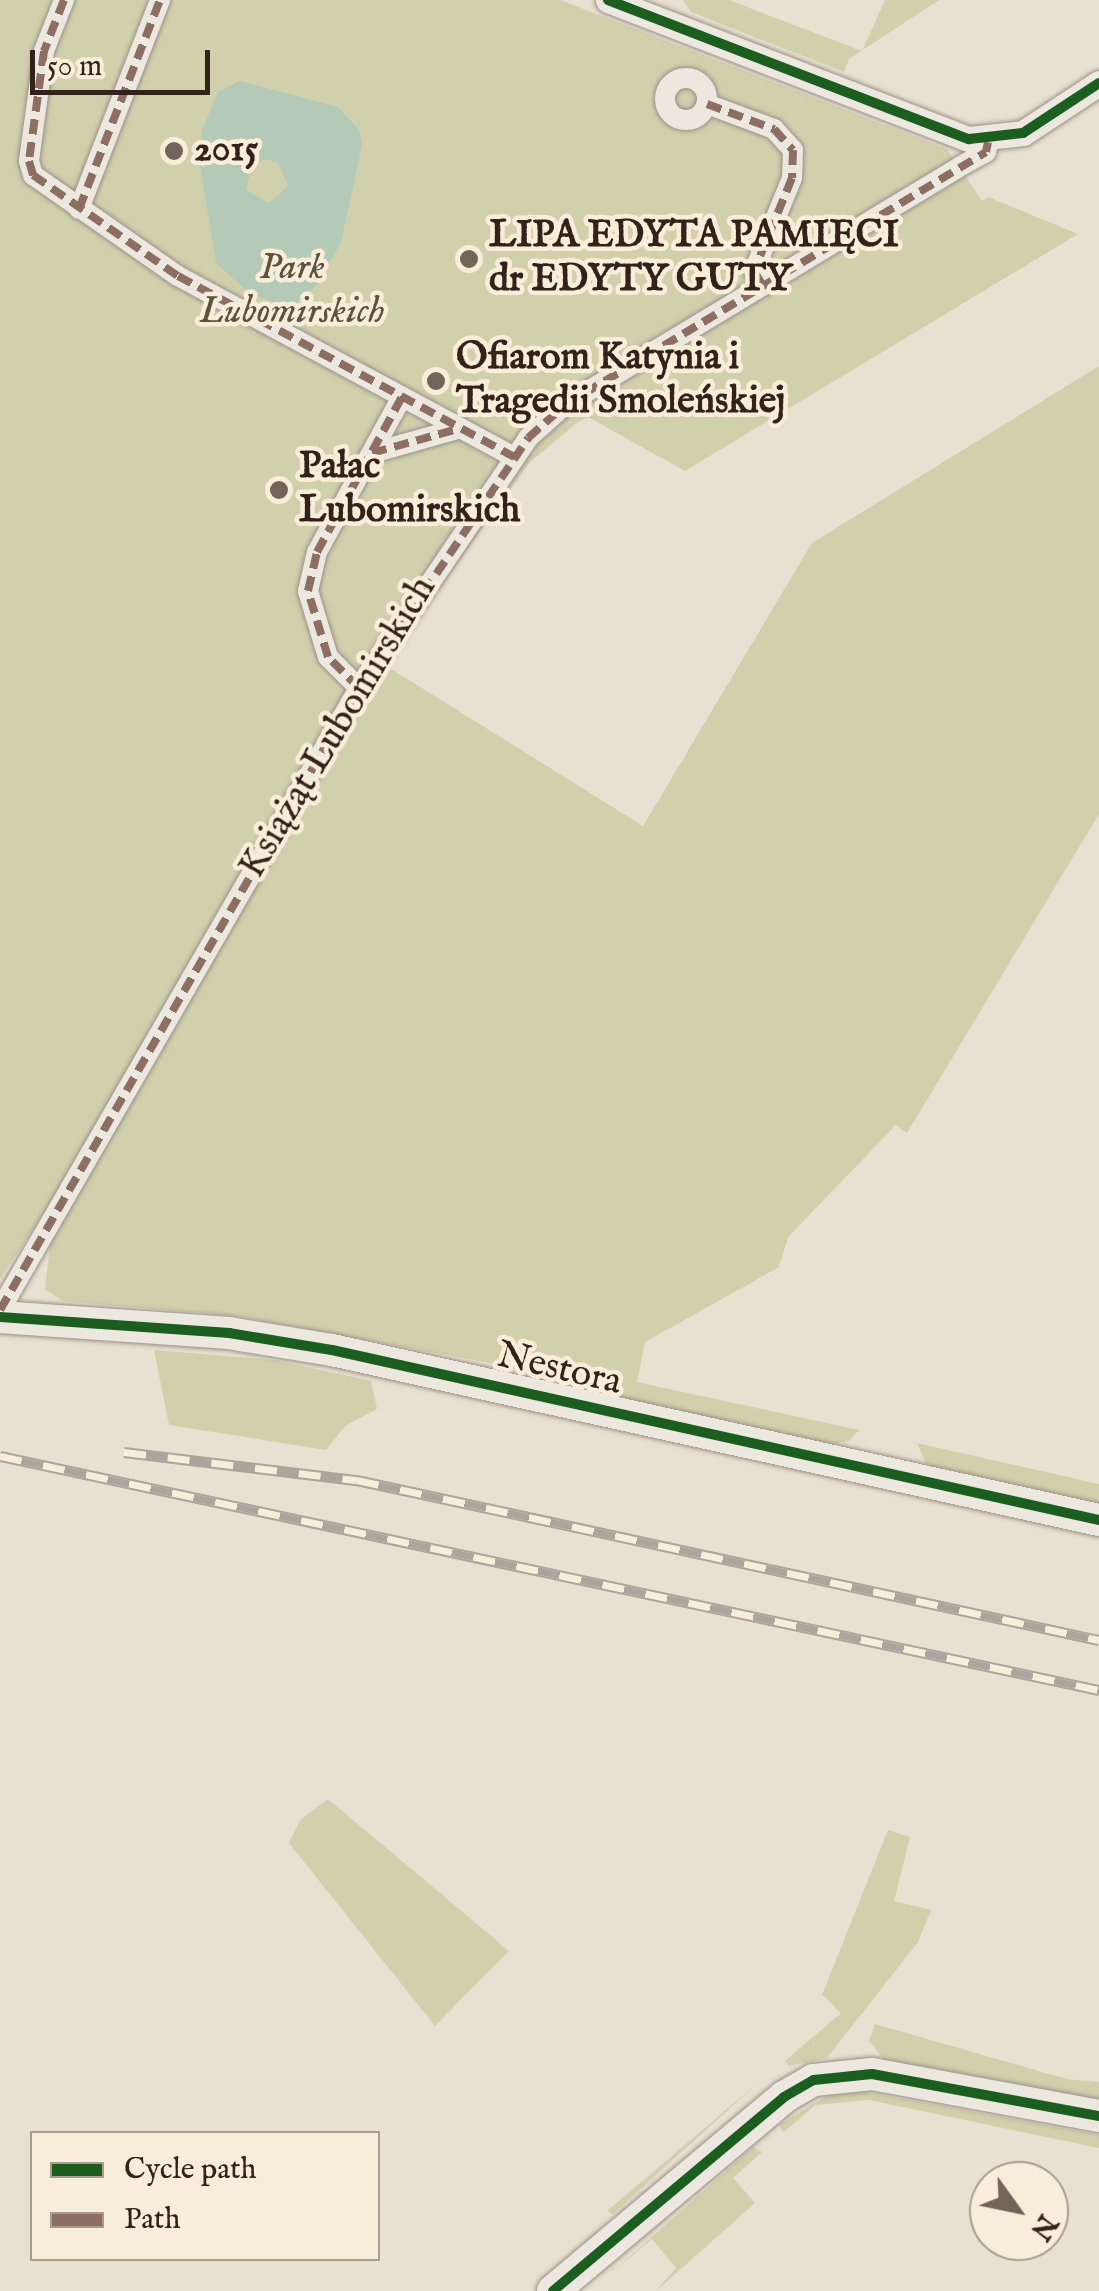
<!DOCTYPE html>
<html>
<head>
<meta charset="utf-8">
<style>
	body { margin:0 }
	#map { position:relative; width:1099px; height:2291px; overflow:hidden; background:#e8e0d0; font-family:"IM FELL English",serif }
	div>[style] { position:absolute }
	.green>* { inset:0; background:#d1d0ad }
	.water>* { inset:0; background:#b4c9b8 }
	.roads { filter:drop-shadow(0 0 2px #999288) drop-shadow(0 0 2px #999288) }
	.pedestrian>* { height:20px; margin:-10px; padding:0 10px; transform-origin:10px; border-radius:10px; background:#ece8e0 }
	.pedestrian>.ring { margin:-10px; padding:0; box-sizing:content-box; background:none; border:20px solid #ece8e0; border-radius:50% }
	.minor>* { height:25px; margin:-12.5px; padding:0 12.5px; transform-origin:12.5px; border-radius:12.5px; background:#ece8e0 }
	.tertiary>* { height:32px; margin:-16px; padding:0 16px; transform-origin:16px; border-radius:16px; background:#ece8e0 }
	.rail>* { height:11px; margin-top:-5.5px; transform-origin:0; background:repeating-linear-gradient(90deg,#f7edd9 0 22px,#aba59e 0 44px); box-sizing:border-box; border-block:2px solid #aba59e }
	.quiet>* { height:8px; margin-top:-4px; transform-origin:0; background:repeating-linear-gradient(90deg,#8d6e63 0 15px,transparent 0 23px) }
	.cycleway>* { height:10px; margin:-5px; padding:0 5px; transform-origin:5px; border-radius:5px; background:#1b5e20 }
	.dots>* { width:28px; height:28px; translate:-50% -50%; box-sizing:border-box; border:5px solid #f7edd9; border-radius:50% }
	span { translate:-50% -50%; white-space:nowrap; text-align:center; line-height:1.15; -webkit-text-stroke:9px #f7edd9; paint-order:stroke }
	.poi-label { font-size:38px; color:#332219; font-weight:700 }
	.left { translate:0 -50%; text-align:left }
	.park-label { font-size:38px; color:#5d523d; font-style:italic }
	.street-label { font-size:38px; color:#332219 }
	.legend { position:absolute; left:30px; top:2131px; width:350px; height:130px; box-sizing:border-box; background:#f7edd9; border:2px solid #a99c8c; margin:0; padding:12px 18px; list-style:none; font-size:30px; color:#332219 }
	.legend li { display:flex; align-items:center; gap:20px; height:50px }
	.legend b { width:50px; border:2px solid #a99c8c }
	.north { position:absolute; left:969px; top:2161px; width:100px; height:100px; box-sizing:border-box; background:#f7edd9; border:2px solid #a99c8c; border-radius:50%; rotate:123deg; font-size:28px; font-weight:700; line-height:40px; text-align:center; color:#332219 }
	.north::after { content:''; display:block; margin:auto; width:35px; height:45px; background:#726459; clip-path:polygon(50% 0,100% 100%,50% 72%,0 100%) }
	.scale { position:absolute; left:30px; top:50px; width:180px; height:45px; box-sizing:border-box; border:5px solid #332219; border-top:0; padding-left:12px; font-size:30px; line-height:35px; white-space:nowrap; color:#332219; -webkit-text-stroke:8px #f7edd9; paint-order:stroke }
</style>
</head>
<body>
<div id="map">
	<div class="green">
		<div style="clip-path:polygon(0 0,560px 0,947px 149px,982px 201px,988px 197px,1078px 234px,685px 471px,588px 417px,578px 422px,529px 463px,385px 665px,643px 826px,812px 543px,1099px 366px,1099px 814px,907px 1133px,896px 1125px,788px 1237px,779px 1267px,645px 1342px,637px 1382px,859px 1430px,849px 1441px,830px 1445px,650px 1407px,495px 1364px,237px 1316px,62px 1301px,45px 1289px,51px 1237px,33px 1229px,0 1279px)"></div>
		<div style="clip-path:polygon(683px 0,729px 0,862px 51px,885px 0,939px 0,849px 59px,844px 72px,691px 12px)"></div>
		<div style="clip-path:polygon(154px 1350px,275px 1360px,371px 1381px,377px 1409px,345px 1426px,326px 1450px,169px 1425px)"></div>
		<div style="clip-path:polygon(917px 1443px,1099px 1484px,1099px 1505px,927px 1466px)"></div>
		<div style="clip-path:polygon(328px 1799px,509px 1951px,435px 2026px,289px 1843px,300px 1820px)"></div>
		<div style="clip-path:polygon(888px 1830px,910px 1837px,894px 1901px,931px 1910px,918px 1942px,827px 2058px,789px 2066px,785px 2061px,841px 2013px,822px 1995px)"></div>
		<div style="clip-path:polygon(875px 2024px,1067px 2079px,1099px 2082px,1099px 2101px,884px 2060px,869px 2041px)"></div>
		<div style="clip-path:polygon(759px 2082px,613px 2214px,607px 2211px)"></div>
		<div style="clip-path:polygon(865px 2092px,1099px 2135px,1099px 2148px,869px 2100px,815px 2105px,783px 2133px,779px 2125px,828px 2095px)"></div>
		<div style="clip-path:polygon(753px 2147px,762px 2152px,733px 2178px,755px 2203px,656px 2291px,676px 2268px,652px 2239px,609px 2275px)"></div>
	</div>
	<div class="water">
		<div style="clip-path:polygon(evenodd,240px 81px,338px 107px,359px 130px,362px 145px,341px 242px,319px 283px,296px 303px,281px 305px,249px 293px,216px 263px,200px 167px,202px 130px,218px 92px,240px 81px,265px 159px,278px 163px,288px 186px,269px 203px,246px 190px,252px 165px,265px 159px)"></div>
	</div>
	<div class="roads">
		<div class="pedestrian">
			<div style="left:64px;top:0;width:55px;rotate:111.4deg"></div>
			<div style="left:44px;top:51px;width:111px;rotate:97.8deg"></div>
			<div style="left:29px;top:161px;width:15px;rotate:74deg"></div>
			<div style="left:33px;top:175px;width:177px;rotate:34.9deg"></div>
			<div style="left:178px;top:276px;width:382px;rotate:28.3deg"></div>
			<div class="ring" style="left:665px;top:78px;width:22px;height:22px"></div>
			<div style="left:707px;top:104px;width:72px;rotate:20.5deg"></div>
			<div style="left:774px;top:129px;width:28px;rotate:48deg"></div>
			<div style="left:793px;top:150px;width:28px;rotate:92deg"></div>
			<div style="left:792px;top:178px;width:100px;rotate:112.2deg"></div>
			<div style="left:754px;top:271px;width:17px;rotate:59deg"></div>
			<div style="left:959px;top:167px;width:31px;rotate:-29deg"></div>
			<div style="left:986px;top:152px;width:10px;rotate:-79deg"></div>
			<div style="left:79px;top:209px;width:224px;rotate:-68.8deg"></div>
			<div style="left:372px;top:453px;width:92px;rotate:-15.7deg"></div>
			<div style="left:359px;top:688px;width:44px;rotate:-135deg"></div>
			<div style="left:328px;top:657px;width:69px;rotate:-106.9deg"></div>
			<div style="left:308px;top:591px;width:40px;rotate:-77deg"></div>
			<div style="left:317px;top:552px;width:177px;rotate:-61.3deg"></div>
			<div style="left:0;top:1310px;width:718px;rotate:-60.01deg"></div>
			<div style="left:359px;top:688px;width:302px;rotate:-55.9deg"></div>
			<div style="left:528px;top:438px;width:50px;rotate:-41.7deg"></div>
			<div style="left:565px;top:405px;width:457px;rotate:-31.1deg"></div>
		</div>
		<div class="minor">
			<div style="left:608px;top:0;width:387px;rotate:21.1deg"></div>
			<div style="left:969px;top:139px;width:54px;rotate:-6.3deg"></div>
			<div style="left:1023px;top:133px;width:91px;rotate:-33.3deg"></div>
		</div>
		<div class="tertiary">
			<div style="left:0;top:1317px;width:230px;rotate:4deg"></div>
			<div style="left:229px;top:1333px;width:104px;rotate:9.4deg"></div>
			<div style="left:332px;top:1350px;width:786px;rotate:12.5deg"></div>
			<div style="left:553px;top:2291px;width:302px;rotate:-40deg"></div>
			<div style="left:784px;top:2097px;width:34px;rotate:-30deg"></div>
			<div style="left:814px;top:2080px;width:58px;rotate:-5.9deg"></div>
			<div style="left:872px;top:2074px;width:231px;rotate:10.5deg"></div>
		</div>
	</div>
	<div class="rail">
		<div style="left:124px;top:1452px;width:235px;rotate:6.9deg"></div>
		<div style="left:357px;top:1480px;width:759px;rotate:12.17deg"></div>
		<div style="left:0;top:1456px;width:1124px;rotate:12.02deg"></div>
	</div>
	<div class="quiet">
		<div style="left:64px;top:0;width:55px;rotate:111.4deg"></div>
		<div style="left:44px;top:51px;width:111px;rotate:97.8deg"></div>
		<div style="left:29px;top:161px;width:15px;rotate:74deg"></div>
		<div style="left:33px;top:175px;width:177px;rotate:34.9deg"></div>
		<div style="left:178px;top:276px;width:382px;rotate:28.3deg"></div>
		<div style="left:707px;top:104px;width:72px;rotate:20.5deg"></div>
		<div style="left:774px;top:129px;width:28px;rotate:48deg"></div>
		<div style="left:793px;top:150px;width:28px;rotate:92deg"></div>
		<div style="left:792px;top:178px;width:100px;rotate:112.2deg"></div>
		<div style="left:754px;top:271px;width:17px;rotate:59deg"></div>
		<div style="left:79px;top:209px;width:224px;rotate:-68.8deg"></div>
		<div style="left:372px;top:453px;width:92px;rotate:-15.7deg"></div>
		<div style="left:359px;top:688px;width:44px;rotate:-135deg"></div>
		<div style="left:328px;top:657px;width:69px;rotate:-106.9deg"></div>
		<div style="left:308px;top:591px;width:40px;rotate:-77deg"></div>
		<div style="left:317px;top:552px;width:177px;rotate:-61.3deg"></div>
		<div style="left:0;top:1310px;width:718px;rotate:-60.01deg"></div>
		<div style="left:359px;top:688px;width:302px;rotate:-55.9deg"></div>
		<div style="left:528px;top:438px;width:50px;rotate:-41.7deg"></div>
		<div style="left:565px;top:405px;width:491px;rotate:-31deg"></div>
		<div style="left:986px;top:152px;width:10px;rotate:-79deg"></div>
	</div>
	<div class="cycleway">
		<div style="left:608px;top:0;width:387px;rotate:21.1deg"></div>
		<div style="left:969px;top:139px;width:54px;rotate:-6.3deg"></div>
		<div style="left:1023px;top:133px;width:91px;rotate:-33.3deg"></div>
		<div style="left:0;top:1317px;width:230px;rotate:4deg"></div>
		<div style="left:229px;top:1333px;width:104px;rotate:9.4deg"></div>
		<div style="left:332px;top:1350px;width:786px;rotate:12.5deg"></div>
		<div style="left:553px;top:2291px;width:302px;rotate:-40deg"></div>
		<div style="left:784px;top:2097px;width:34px;rotate:-30deg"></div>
		<div style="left:814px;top:2080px;width:58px;rotate:-5.9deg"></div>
		<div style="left:872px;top:2074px;width:231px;rotate:10.5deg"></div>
	</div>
	<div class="dots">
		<div style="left:174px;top:151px;background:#726459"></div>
		<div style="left:469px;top:259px;background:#726459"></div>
		<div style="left:436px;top:381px;background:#726459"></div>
		<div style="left:279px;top:490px;background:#726459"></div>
	</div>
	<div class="poi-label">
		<span class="left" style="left:194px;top:151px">2015</span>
		<span class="left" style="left:489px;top:259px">LIPA EDYTA PAMIĘCI<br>dr EDYTY GUTY</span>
		<span class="left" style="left:456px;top:381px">Ofiarom Katynia i<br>Tragedii Smoleńskiej</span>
		<span class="left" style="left:299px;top:490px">Pałac<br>Lubomirskich</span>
	</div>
	<div class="park-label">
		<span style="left:292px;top:291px">Park<br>Lubomirskich</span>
	</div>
	<div class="street-label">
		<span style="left:339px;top:728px;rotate:-59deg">Książąt Lubomirskich</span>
		<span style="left:559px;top:1370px;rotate:13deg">Nestora</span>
	</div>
	<ul class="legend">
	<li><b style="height:12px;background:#1b5e20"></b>Cycle path</li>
	<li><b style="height:12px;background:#8d6e63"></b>Path</li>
	</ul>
	<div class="north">N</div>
	<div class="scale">50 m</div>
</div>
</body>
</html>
